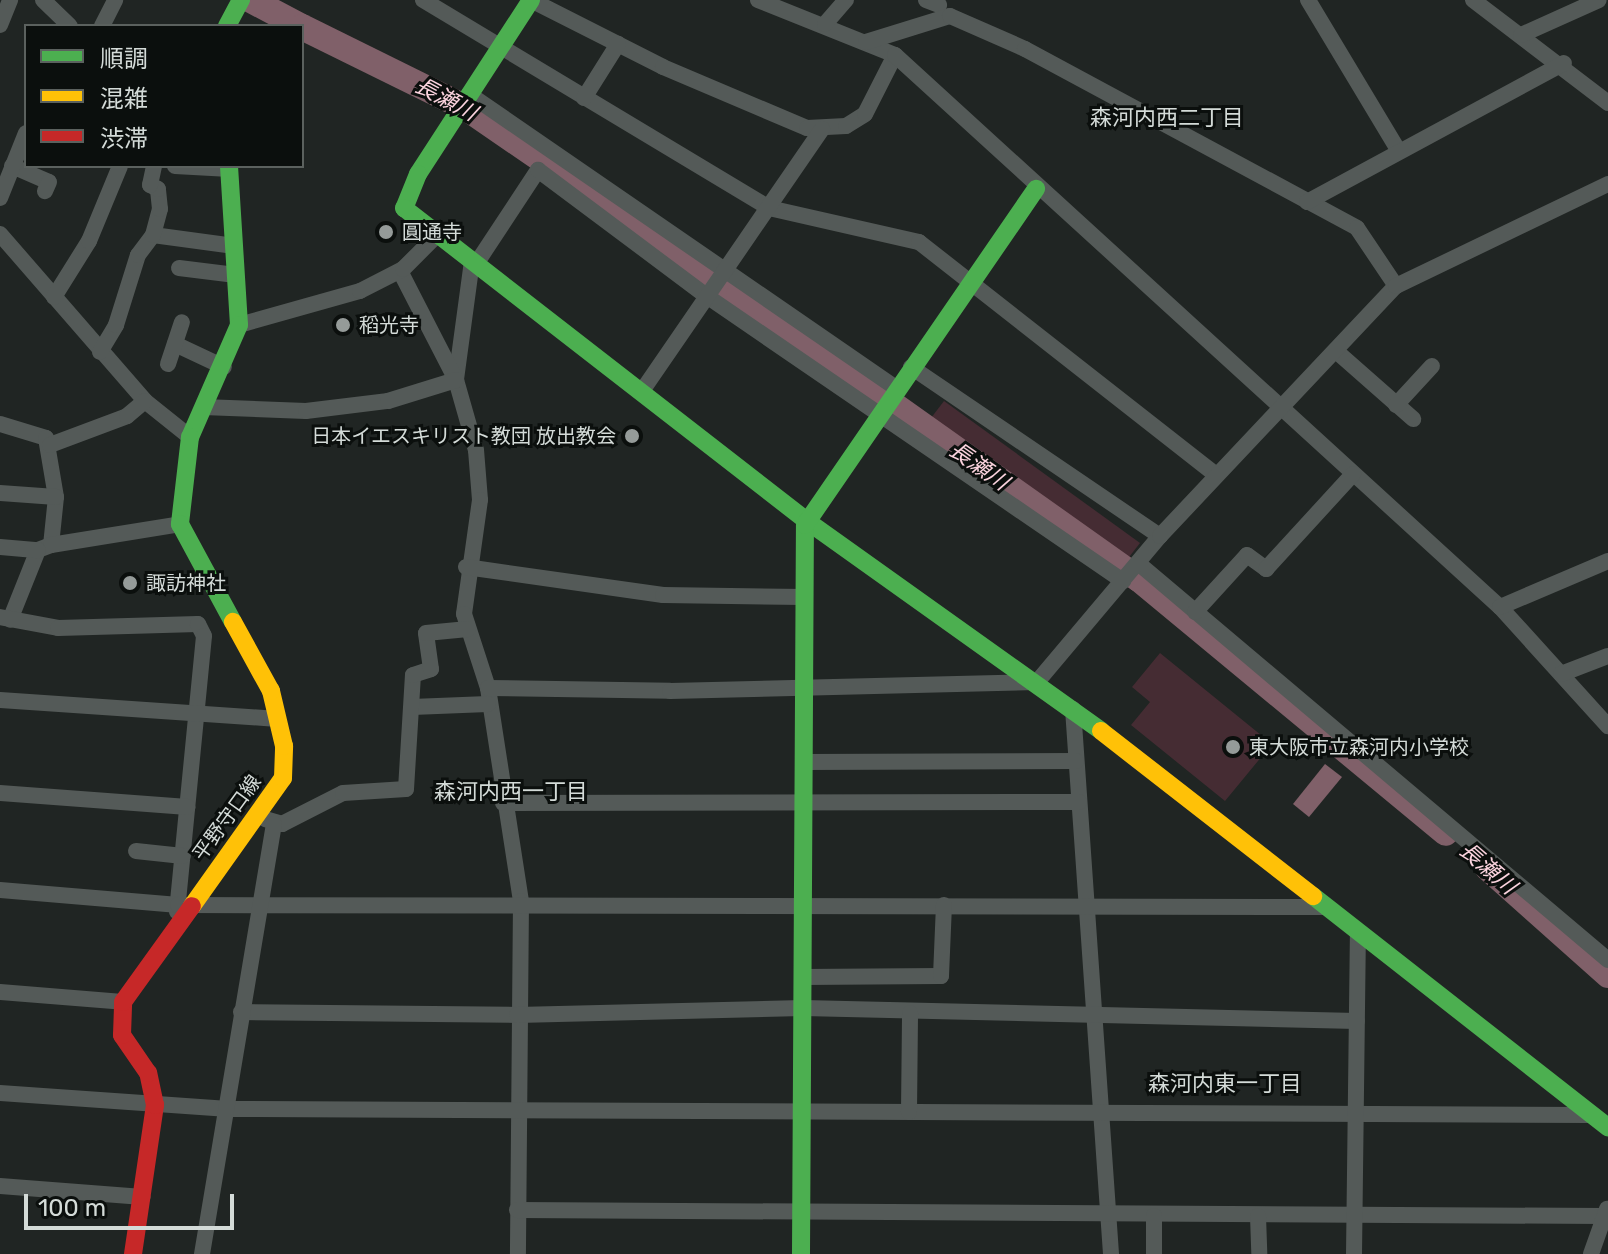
<!DOCTYPE html>
<html>
<head>
<meta charset="utf-8">
<style>
	body { margin:0 }
	#map { position:relative; width:1608px; height:1254px; overflow:hidden; background:#202523; font-family:Rubik,"Noto Sans JP",sans-serif }
	div>[style] { position:absolute }
	.green>* { inset:0; background:#452c33 }
	.water>* { inset:0; background:#806069 }
	.river>* { height:26px; margin:-13px; padding:0 13px; transform-origin:13px; border-radius:13px; background:#806069 }
	.street>* { height:16px; margin:-8px; padding:0 8px; transform-origin:8px; border-radius:8px; background:#545a58 }
	.fast>* { height:18px; margin:-9px; padding:0 9px; transform-origin:9px; border-radius:9px; background:#4caf50 }
	.slow>* { height:18px; margin:-9px; padding:0 9px; transform-origin:9px; border-radius:9px; background:#ffc107 }
	.jam>* { height:18px; margin:-9px; padding:0 9px; transform-origin:9px; border-radius:9px; background:#c62828 }
	.dots>* { width:22px; height:22px; translate:-50% -50%; box-sizing:border-box; border:4px solid #0b0f0d; border-radius:50% }
	span { translate:-50% -50%; white-space:nowrap; text-align:center; line-height:1.15; -webkit-text-stroke:6px #0b0f0d; paint-order:stroke }
	.poi-label { font-size:20px; color:#d4dbd8 }
	.left { translate:0 -50%; text-align:left }
	.right { translate:-100% -50%; text-align:right }
	.street-label { font-size:20px; color:#d4dbd8 }
	.water-label { font-size:22px; color:#fbd3de; font-style:italic }
	.neighbourhood-label { font-size:22px; color:#d4dbd8 }
	.legend { position:absolute; left:24px; top:24px; width:280px; height:144px; box-sizing:border-box; background:#0b0f0d; border:2px solid #5b615e; margin:0; padding:10px 14px; list-style:none; font-size:24px; color:#d4dbd8 }
	.legend li { display:flex; align-items:center; gap:16px; height:40px }
	.legend b { width:40px; border:2px solid #5b615e }
	.scale { position:absolute; left:24px; top:1194px; width:210px; height:36px; box-sizing:border-box; border:4px solid #d4dbd8; border-top:0; padding-left:10px; font-size:24px; line-height:28px; white-space:nowrap; color:#d4dbd8; -webkit-text-stroke:6px #0b0f0d; paint-order:stroke }
</style>
</head>
<body>
<div id="map">
	<div class="green">
		<div style="clip-path:polygon(944px 401px,1140px 543px,1126px 561px,931px 418px)"></div>
		<div style="clip-path:polygon(1160px 653px,1272px 744px,1225px 801px,1131px 725px,1150px 702px,1132px 687px)"></div>
	</div>
	<div class="water">
		<div style="clip-path:polygon(1325px 764px,1342px 777px,1309px 817px,1293px 804px)"></div>
	</div>
	<div class="river">
		<div style="left:251px;top:0;width:55px;rotate:28deg"></div>
		<div style="left:302px;top:27px;width:185px;rotate:26.3deg"></div>
		<div style="left:468px;top:109px;width:329px;rotate:34.5deg"></div>
		<div style="left:739px;top:295px;width:491px;rotate:35.4deg"></div>
		<div style="left:1139px;top:579px;width:398px;rotate:39.6deg"></div>
		<div style="left:1488px;top:868px;width:161px;rotate:41.7deg"></div>
	</div>
	<div class="street">
		<div style="left:43px;top:0;width:37px;rotate:44deg"></div>
		<div style="left:423px;top:0;width:404px;rotate:31deg"></div>
		<div style="left:769px;top:208px;width:154px;rotate:12.8deg"></div>
		<div style="left:919px;top:242px;width:377px;rotate:38.1deg"></div>
		<div style="left:531px;top:0;width:148px;rotate:26.9deg"></div>
		<div style="left:663px;top:67px;width:156px;rotate:23deg"></div>
		<div style="left:807px;top:128px;width:39px;rotate:-3deg"></div>
		<div style="left:846px;top:126px;width:22px;rotate:-32deg"></div>
		<div style="left:865px;top:114px;width:66px;rotate:-63deg"></div>
		<div style="left:758px;top:0;width:148px;rotate:21.9deg"></div>
		<div style="left:895px;top:55px;width:819px;rotate:42.38deg"></div>
		<div style="left:1500px;top:607px;width:161px;rotate:47.8deg"></div>
		<div style="left:926px;top:0;width:14px;rotate:21deg"></div>
		<div style="left:1308px;top:0;width:175px;rotate:59deg"></div>
		<div style="left:1473px;top:0;width:170px;rotate:37.3deg"></div>
		<div style="left:825px;top:24px;width:32px;rotate:-49deg"></div>
		<div style="left:0;top:25px;width:27px;rotate:-68deg"></div>
		<div style="left:102px;top:26px;width:29px;rotate:-63deg"></div>
		<div style="left:1521px;top:35px;width:85px;rotate:-24.2deg"></div>
		<div style="left:866px;top:42px;width:88px;rotate:-17.2deg"></div>
		<div style="left:950px;top:16px;width:82px;rotate:23.7deg"></div>
		<div style="left:1025px;top:49px;width:377px;rotate:28.3deg"></div>
		<div style="left:1357px;top:228px;width:70px;rotate:56.1deg"></div>
		<div style="left:469px;top:94px;width:518px;rotate:34.55deg"></div>
		<div style="left:584px;top:98px;width:64px;rotate:-57.8deg"></div>
		<div style="left:12px;top:166px;width:40px;rotate:23.4deg"></div>
		<div style="left:49px;top:182px;width:10px;rotate:114deg"></div>
		<div style="left:175px;top:166px;width:55px;rotate:3.1deg"></div>
		<div style="left:0;top:198px;width:70px;rotate:-68.2deg"></div>
		<div style="left:1307px;top:202px;width:292px;rotate:-28.4deg"></div>
		<div style="left:0;top:234px;width:221px;rotate:49deg"></div>
		<div style="left:145px;top:401px;width:58px;rotate:38.7deg"></div>
		<div style="left:153px;top:235px;width:82px;rotate:7.7deg"></div>
		<div style="left:472px;top:261px;width:120px;rotate:97.7deg"></div>
		<div style="left:456px;top:380px;width:73px;rotate:74.1deg"></div>
		<div style="left:476px;top:450px;width:50px;rotate:85.4deg"></div>
		<div style="left:480px;top:500px;width:115px;rotate:98deg"></div>
		<div style="left:464px;top:614px;width:78px;rotate:72deg"></div>
		<div style="left:488px;top:688px;width:216px;rotate:81.2deg"></div>
		<div style="left:521px;top:901px;width:353px;rotate:90.5deg"></div>
		<div style="left:476px;top:264px;width:113px;rotate:-56.6deg"></div>
		<div style="left:538px;top:170px;width:212px;rotate:36.8deg"></div>
		<div style="left:708px;top:297px;width:503px;rotate:34.39deg"></div>
		<div style="left:179px;top:268px;width:57px;rotate:7deg"></div>
		<div style="left:400px;top:271px;width:123px;rotate:62.8deg"></div>
		<div style="left:54px;top:297px;width:66px;rotate:-58deg"></div>
		<div style="left:89px;top:241px;width:81px;rotate:-67.5deg"></div>
		<div style="left:239px;top:325px;width:126px;rotate:-15.7deg"></div>
		<div style="left:360px;top:291px;width:48px;rotate:-27.1deg"></div>
		<div style="left:403px;top:269px;width:49px;rotate:-45deg"></div>
		<div style="left:175px;top:344px;width:54px;rotate:25.1deg"></div>
		<div style="left:1336px;top:351px;width:103px;rotate:41.4deg"></div>
		<div style="left:100px;top:352px;width:31px;rotate:-59deg"></div>
		<div style="left:116px;top:325px;width:73px;rotate:-72.6deg"></div>
		<div style="left:138px;top:255px;width:25px;rotate:-53deg"></div>
		<div style="left:153px;top:235px;width:27px;rotate:-75deg"></div>
		<div style="left:160px;top:209px;width:20px;rotate:-96deg"></div>
		<div style="left:158px;top:189px;width:9px;rotate:-153deg"></div>
		<div style="left:150px;top:185px;width:19px;rotate:-78deg"></div>
		<div style="left:168px;top:364px;width:44px;rotate:-71.6deg"></div>
		<div style="left:911px;top:367px;width:301px;rotate:34.2deg"></div>
		<div style="left:642px;top:391px;width:318px;rotate:-55.5deg"></div>
		<div style="left:1396px;top:405px;width:53px;rotate:-47.3deg"></div>
		<div style="left:203px;top:407px;width:103px;rotate:2.2deg"></div>
		<div style="left:306px;top:411px;width:83px;rotate:-7deg"></div>
		<div style="left:388px;top:401px;width:71px;rotate:-17.2deg"></div>
		<div style="left:0;top:424px;width:48px;rotate:16.9deg"></div>
		<div style="left:46px;top:438px;width:60px;rotate:80.4deg"></div>
		<div style="left:56px;top:497px;width:48px;rotate:95.9deg"></div>
		<div style="left:51px;top:545px;width:14px;rotate:159deg"></div>
		<div style="left:38px;top:550px;width:75px;rotate:111.8deg"></div>
		<div style="left:50px;top:445px;width:82px;rotate:-20.6deg"></div>
		<div style="left:127px;top:416px;width:23px;rotate:-40deg"></div>
		<div style="left:0;top:493px;width:56px;rotate:4.1deg"></div>
		<div style="left:51px;top:545px;width:131px;rotate:-9.2deg"></div>
		<div style="left:0;top:547px;width:38px;rotate:5deg"></div>
		<div style="left:1138px;top:563px;width:615px;rotate:40.19deg"></div>
		<div style="left:466px;top:567px;width:199px;rotate:8.1deg"></div>
		<div style="left:663px;top:595px;width:141px;rotate:0.8deg"></div>
		<div style="left:1500px;top:607px;width:117px;rotate:-23.1deg"></div>
		<div style="left:1195px;top:612px;width:77px;rotate:-47.6deg"></div>
		<div style="left:1247px;top:555px;width:24px;rotate:36deg"></div>
		<div style="left:1266px;top:569px;width:129px;rotate:-47.5deg"></div>
		<div style="left:0;top:617px;width:59px;rotate:10.7deg"></div>
		<div style="left:58px;top:628px;width:140px;rotate:-1.6deg"></div>
		<div style="left:198px;top:624px;width:13px;rotate:63deg"></div>
		<div style="left:204px;top:636px;width:277px;rotate:95.6deg"></div>
		<div style="left:1561px;top:674px;width:50px;rotate:-21deg"></div>
		<div style="left:488px;top:688px;width:182px;rotate:0.9deg"></div>
		<div style="left:670px;top:691px;width:367px;rotate:-1.4deg"></div>
		<div style="left:1037px;top:682px;width:191px;rotate:-49.9deg"></div>
		<div style="left:1160px;top:536px;width:344px;rotate:-46.7deg"></div>
		<div style="left:1396px;top:286px;width:235px;rotate:-25.7deg"></div>
		<div style="left:0;top:700px;width:278px;rotate:3.9deg"></div>
		<div style="left:412px;top:707px;width:76px;rotate:-2.3deg"></div>
		<div style="left:1073px;top:709px;width:546px;rotate:86.01deg"></div>
		<div style="left:804px;top:762px;width:272px;rotate:-0.2deg"></div>
		<div style="left:0;top:793px;width:188px;rotate:4.3deg"></div>
		<div style="left:503px;top:803px;width:576px;rotate:-0.1deg"></div>
		<div style="left:265px;top:819px;width:18px;rotate:16deg"></div>
		<div style="left:282px;top:824px;width:68px;rotate:-26.9deg"></div>
		<div style="left:343px;top:793px;width:63px;rotate:-3.6deg"></div>
		<div style="left:406px;top:789px;width:114px;rotate:-86.5deg"></div>
		<div style="left:413px;top:675px;width:19px;rotate:-18deg"></div>
		<div style="left:431px;top:669px;width:36px;rotate:-98deg"></div>
		<div style="left:426px;top:633px;width:42px;rotate:-5.4deg"></div>
		<div style="left:136px;top:851px;width:47px;rotate:6.1deg"></div>
		<div style="left:0;top:890px;width:179px;rotate:4.8deg"></div>
		<div style="left:178px;top:905px;width:1148px;rotate:0.1deg"></div>
		<div style="left:803px;top:977px;width:138px;rotate:-0.4deg"></div>
		<div style="left:941px;top:976px;width:71px;rotate:-87.6deg"></div>
		<div style="left:0;top:992px;width:123px;rotate:4.6deg"></div>
		<div style="left:241px;top:1012px;width:276px;rotate:0.6deg"></div>
		<div style="left:517px;top:1015px;width:286px;rotate:-1.4deg"></div>
		<div style="left:803px;top:1008px;width:554px;rotate:1.34deg"></div>
		<div style="left:0;top:1093px;width:229px;rotate:4deg"></div>
		<div style="left:228px;top:1109px;width:1361px;rotate:0.25deg"></div>
		<div style="left:909px;top:1112px;width:99px;rotate:-89.4deg"></div>
		<div style="left:0;top:1186px;width:143px;rotate:4.4deg"></div>
		<div style="left:517px;top:1210px;width:1087px;rotate:0.32deg"></div>
		<div style="left:1258px;top:1216px;width:38px;rotate:88deg"></div>
		<div style="left:202px;top:1254px;width:436px;rotate:-80.5deg"></div>
		<div style="left:1154px;top:1254px;width:38px;rotate:-90deg"></div>
		<div style="left:1354px;top:1254px;width:323px;rotate:-89.3deg"></div>
		<div style="left:1591px;top:1254px;width:48px;rotate:-70.4deg"></div>
	</div>
	<div class="fast">
		<div style="left:531px;top:0;width:207px;rotate:123deg"></div>
		<div style="left:418px;top:174px;width:37px;rotate:112deg"></div>
		<div style="left:404px;top:208px;width:510px;rotate:37.84deg"></div>
		<div style="left:807px;top:521px;width:361px;rotate:35.5deg"></div>
		<div style="left:227px;top:26px;width:30px;rotate:-62deg"></div>
		<div style="left:229px;top:166px;width:159px;rotate:86.4deg"></div>
		<div style="left:239px;top:325px;width:122px;rotate:113.6deg"></div>
		<div style="left:190px;top:437px;width:88px;rotate:96.6deg"></div>
		<div style="left:180px;top:524px;width:111px;rotate:61.6deg"></div>
		<div style="left:1313px;top:896px;width:375px;rotate:38.1deg"></div>
		<div style="left:801px;top:1254px;width:729px;rotate:-89.69deg"></div>
		<div style="left:805px;top:525px;width:408px;rotate:-55.5deg"></div>
	</div>
	<div class="slow">
		<div style="left:1101px;top:731px;width:269px;rotate:37.9deg"></div>
		<div style="left:192px;top:906px;width:157px;rotate:-54.6deg"></div>
		<div style="left:283px;top:778px;width:32px;rotate:-88deg"></div>
		<div style="left:284px;top:746px;width:57px;rotate:-103.3deg"></div>
		<div style="left:271px;top:691px;width:79px;rotate:-118.8deg"></div>
	</div>
	<div class="jam">
		<div style="left:133px;top:1254px;width:151px;rotate:-81.6deg"></div>
		<div style="left:155px;top:1105px;width:33px;rotate:-102deg"></div>
		<div style="left:148px;top:1073px;width:46px;rotate:-124.4deg"></div>
		<div style="left:122px;top:1035px;width:33px;rotate:-88deg"></div>
		<div style="left:123px;top:1002px;width:118px;rotate:-54.3deg"></div>
	</div>
	<div class="dots">
		<div style="left:386px;top:232px;background:#959b99"></div>
		<div style="left:343px;top:325px;background:#959b99"></div>
		<div style="left:632px;top:436px;background:#959b99"></div>
		<div style="left:130px;top:583px;background:#959b99"></div>
		<div style="left:1233px;top:747px;background:#959b99"></div>
	</div>
	<div class="poi-label">
		<span class="left" style="left:402px;top:232px">圓通寺</span>
		<span class="left" style="left:359px;top:325px">稻光寺</span>
		<span class="right" style="left:616px;top:436px">日本イエスキリスト教団 放出教会</span>
		<span class="left" style="left:146px;top:583px">諏訪神社</span>
		<span class="left" style="left:1249px;top:747px">東大阪市立森河内小学校</span>
	</div>
	<div class="street-label">
		<span style="left:227px;top:818px;rotate:-54deg">平野守口線</span>
	</div>
	<div class="water-label">
		<span style="left:446px;top:99px;rotate:28deg">長瀬川</span>
		<span style="left:979px;top:466px;rotate:35deg">長瀬川</span>
		<span style="left:1488px;top:868px;rotate:41deg">長瀬川</span>
	</div>
	<div class="neighbourhood-label">
		<span style="left:1167px;top:118px">森河内西二丁目</span>
		<span style="left:511px;top:792px">森河内西一丁目</span>
		<span style="left:1225px;top:1084px">森河内東一丁目</span>
	</div>
	<ul class="legend">
	<li><b style="height:10px;background:#4caf50"></b>順調</li>
	<li><b style="height:10px;background:#ffc107"></b>混雑</li>
	<li><b style="height:10px;background:#c62828"></b>渋滞</li>
	</ul>
	<div class="scale">100 m</div>
</div>
</body>
</html>
